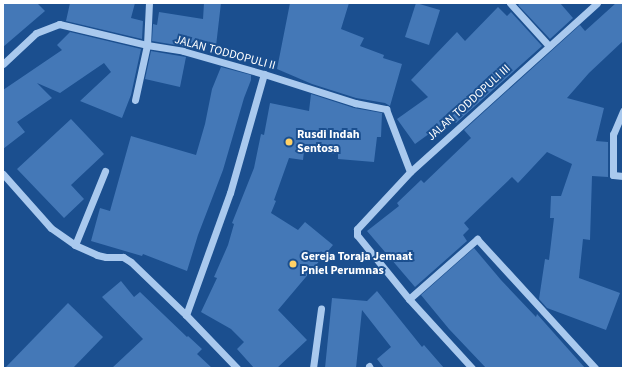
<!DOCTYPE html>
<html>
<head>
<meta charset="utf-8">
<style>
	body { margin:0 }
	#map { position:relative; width:626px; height:371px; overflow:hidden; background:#1b4f8f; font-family:"Source Sans 3",sans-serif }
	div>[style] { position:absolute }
	.building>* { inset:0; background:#4478b7 }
	.minor>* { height:7px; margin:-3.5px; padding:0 3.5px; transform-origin:3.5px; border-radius:3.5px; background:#a9c9ee }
	.dots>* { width:11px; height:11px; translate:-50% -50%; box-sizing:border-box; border:2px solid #1b4f8f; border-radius:50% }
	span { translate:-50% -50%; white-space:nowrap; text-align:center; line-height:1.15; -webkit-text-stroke:4px #1b4f8f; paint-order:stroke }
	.street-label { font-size:12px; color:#fff }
	.poi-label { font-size:12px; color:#fff; font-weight:700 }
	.left { translate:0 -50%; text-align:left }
	.frame { position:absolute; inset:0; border:4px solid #fff; pointer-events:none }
</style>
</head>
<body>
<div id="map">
	<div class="building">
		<div style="clip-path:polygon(3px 3px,37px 3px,45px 11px,3px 47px)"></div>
		<div style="clip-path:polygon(70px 3px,135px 3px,131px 18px,143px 21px,142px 39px,66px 21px)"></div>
		<div style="clip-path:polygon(204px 3px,221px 3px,216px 46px,189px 43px,188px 47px,152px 41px,153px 24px,157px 25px,159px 12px,203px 19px)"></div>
		<div style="clip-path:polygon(290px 3px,349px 3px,341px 29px,364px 38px,360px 46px,384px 55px,383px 58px,402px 64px,390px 106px,385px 103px,356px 98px,312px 84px,277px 69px)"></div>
		<div style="clip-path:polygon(416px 3px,440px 10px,429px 45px,405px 37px)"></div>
		<div style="clip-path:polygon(520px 3px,560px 3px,573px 18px,550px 39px,518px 5px)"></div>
		<div style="clip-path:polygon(616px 3px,623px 3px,623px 41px,589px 73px,567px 98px,604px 108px,596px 141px,608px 142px,608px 177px,592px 176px,590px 240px,583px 239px,579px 278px,620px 293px,606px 330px,547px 308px,539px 299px,545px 259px,549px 260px,554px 218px,550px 218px,551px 196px,561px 196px,572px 164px,547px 152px,518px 183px,512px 177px,464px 223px,469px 229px,463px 235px,467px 241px,415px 287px,367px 231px,399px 206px,397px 203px,421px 180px,424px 183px,471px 138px,464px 130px,580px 25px,585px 31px)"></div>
		<div style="clip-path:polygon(498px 7px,507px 16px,511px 12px,542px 46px,456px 123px,451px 118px,415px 144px,397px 119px,428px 97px,411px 80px,457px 32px,465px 41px)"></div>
		<div style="clip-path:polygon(70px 32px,141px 49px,131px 95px,122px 118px,80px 101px,111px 72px,104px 63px,60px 93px,37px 83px,52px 98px,17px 122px,25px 132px,3px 149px,3px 90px,62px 50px,57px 45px)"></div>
		<div style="clip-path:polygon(151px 51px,186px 57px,180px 87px,145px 79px)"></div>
		<div style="clip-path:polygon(221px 67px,251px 75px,251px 80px,244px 98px,223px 170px,198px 235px,187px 271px,143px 254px,142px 256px,91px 241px,100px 208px,110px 211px,131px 136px,196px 155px,205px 124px,212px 89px)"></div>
		<div style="clip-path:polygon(311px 94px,354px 108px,382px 113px,381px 137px,377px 137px,374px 162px,338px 159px,338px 154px,304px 151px,303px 160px,289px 158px,274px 200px,276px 201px,271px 213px,298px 230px,305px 222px,333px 245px,278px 310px,307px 340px,277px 368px,254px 368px,237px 349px,244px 342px,231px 329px,201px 312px,217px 278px,214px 277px,228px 245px,234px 224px,232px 223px,254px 168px,261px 134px,264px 135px,270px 103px,309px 111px)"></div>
		<div style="clip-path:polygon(71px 119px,104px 154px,71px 185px,84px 199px,64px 218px,17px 169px)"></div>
		<div style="clip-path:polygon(474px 248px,501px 280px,536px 317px,537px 314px,585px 368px,486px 368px,449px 329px,421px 295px)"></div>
		<div style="clip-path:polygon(121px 281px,134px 297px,140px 292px,187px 337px,188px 336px,202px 349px,197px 354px,212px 368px,112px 368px,143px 339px,102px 297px)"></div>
		<div style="clip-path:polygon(377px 291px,422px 347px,424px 345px,444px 368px,384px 368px,377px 359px,391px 347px,362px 310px,356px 368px,325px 368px,332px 298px,367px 301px)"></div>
		<div style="clip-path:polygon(68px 303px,103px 337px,73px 368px,5px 368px)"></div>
	</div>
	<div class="minor">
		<div style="left:510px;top:3px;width:58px;rotate:47.8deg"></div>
		<div style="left:3px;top:64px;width:45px;rotate:-43.2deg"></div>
		<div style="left:36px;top:33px;width:25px;rotate:-21deg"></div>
		<div style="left:59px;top:24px;width:90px;rotate:13.4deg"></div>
		<div style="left:147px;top:45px;width:36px;rotate:9deg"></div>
		<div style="left:183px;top:51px;width:84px;rotate:15.9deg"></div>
		<div style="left:264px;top:74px;width:96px;rotate:17.7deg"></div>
		<div style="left:355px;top:103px;width:32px;rotate:11deg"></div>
		<div style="left:386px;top:109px;width:67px;rotate:69.1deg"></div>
		<div style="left:135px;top:100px;width:56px;rotate:-77.7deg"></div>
		<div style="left:147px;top:45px;width:42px;rotate:-87.3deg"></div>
		<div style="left:623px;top:111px;width:25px;rotate:113deg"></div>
		<div style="left:613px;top:134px;width:41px;rotate:90deg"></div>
		<div style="left:613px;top:175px;width:10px;rotate:6deg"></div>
		<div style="left:3px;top:174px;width:72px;rotate:48.4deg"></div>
		<div style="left:51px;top:228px;width:29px;rotate:35deg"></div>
		<div style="left:75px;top:245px;width:24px;rotate:24deg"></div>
		<div style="left:97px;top:255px;width:9px;rotate:13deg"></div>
		<div style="left:106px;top:257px;width:17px"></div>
		<div style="left:123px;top:257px;width:9px;rotate:32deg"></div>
		<div style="left:131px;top:262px;width:76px;rotate:43.9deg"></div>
		<div style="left:186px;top:315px;width:74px;rotate:46.1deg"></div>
		<div style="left:75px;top:245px;width:80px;rotate:-67.9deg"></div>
		<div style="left:409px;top:299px;width:91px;rotate:-41.4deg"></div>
		<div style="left:477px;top:239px;width:175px;rotate:47.5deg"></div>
		<div style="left:186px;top:315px;width:130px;rotate:-70.2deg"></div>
		<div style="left:230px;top:193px;width:124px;rotate:-74.1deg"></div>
		<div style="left:369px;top:366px;width:2px;rotate:63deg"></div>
		<div style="left:313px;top:368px;width:60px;rotate:-82.3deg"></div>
		<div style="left:472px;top:368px;width:93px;rotate:-132.4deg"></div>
		<div style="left:409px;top:299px;width:82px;rotate:-129.1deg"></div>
		<div style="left:357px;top:235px;width:6px;rotate:-90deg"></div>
		<div style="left:357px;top:229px;width:78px;rotate:-47.1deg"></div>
		<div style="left:410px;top:172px;width:252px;rotate:-42.1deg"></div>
	</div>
	<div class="dots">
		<div style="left:289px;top:142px;background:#ffd166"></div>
		<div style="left:293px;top:264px;background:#ffd166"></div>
	</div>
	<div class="street-label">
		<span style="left:225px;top:53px;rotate:15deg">JALAN TODDOPULI II</span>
		<span style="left:469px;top:103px;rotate:-42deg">JALAN TODDOPULI III</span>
	</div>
	<div class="poi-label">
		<span class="left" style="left:297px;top:142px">Rusdi Indah<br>Sentosa</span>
		<span class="left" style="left:301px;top:264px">Gereja Toraja Jemaat<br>Pniel Perumnas</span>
	</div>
	<div class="frame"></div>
</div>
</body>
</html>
